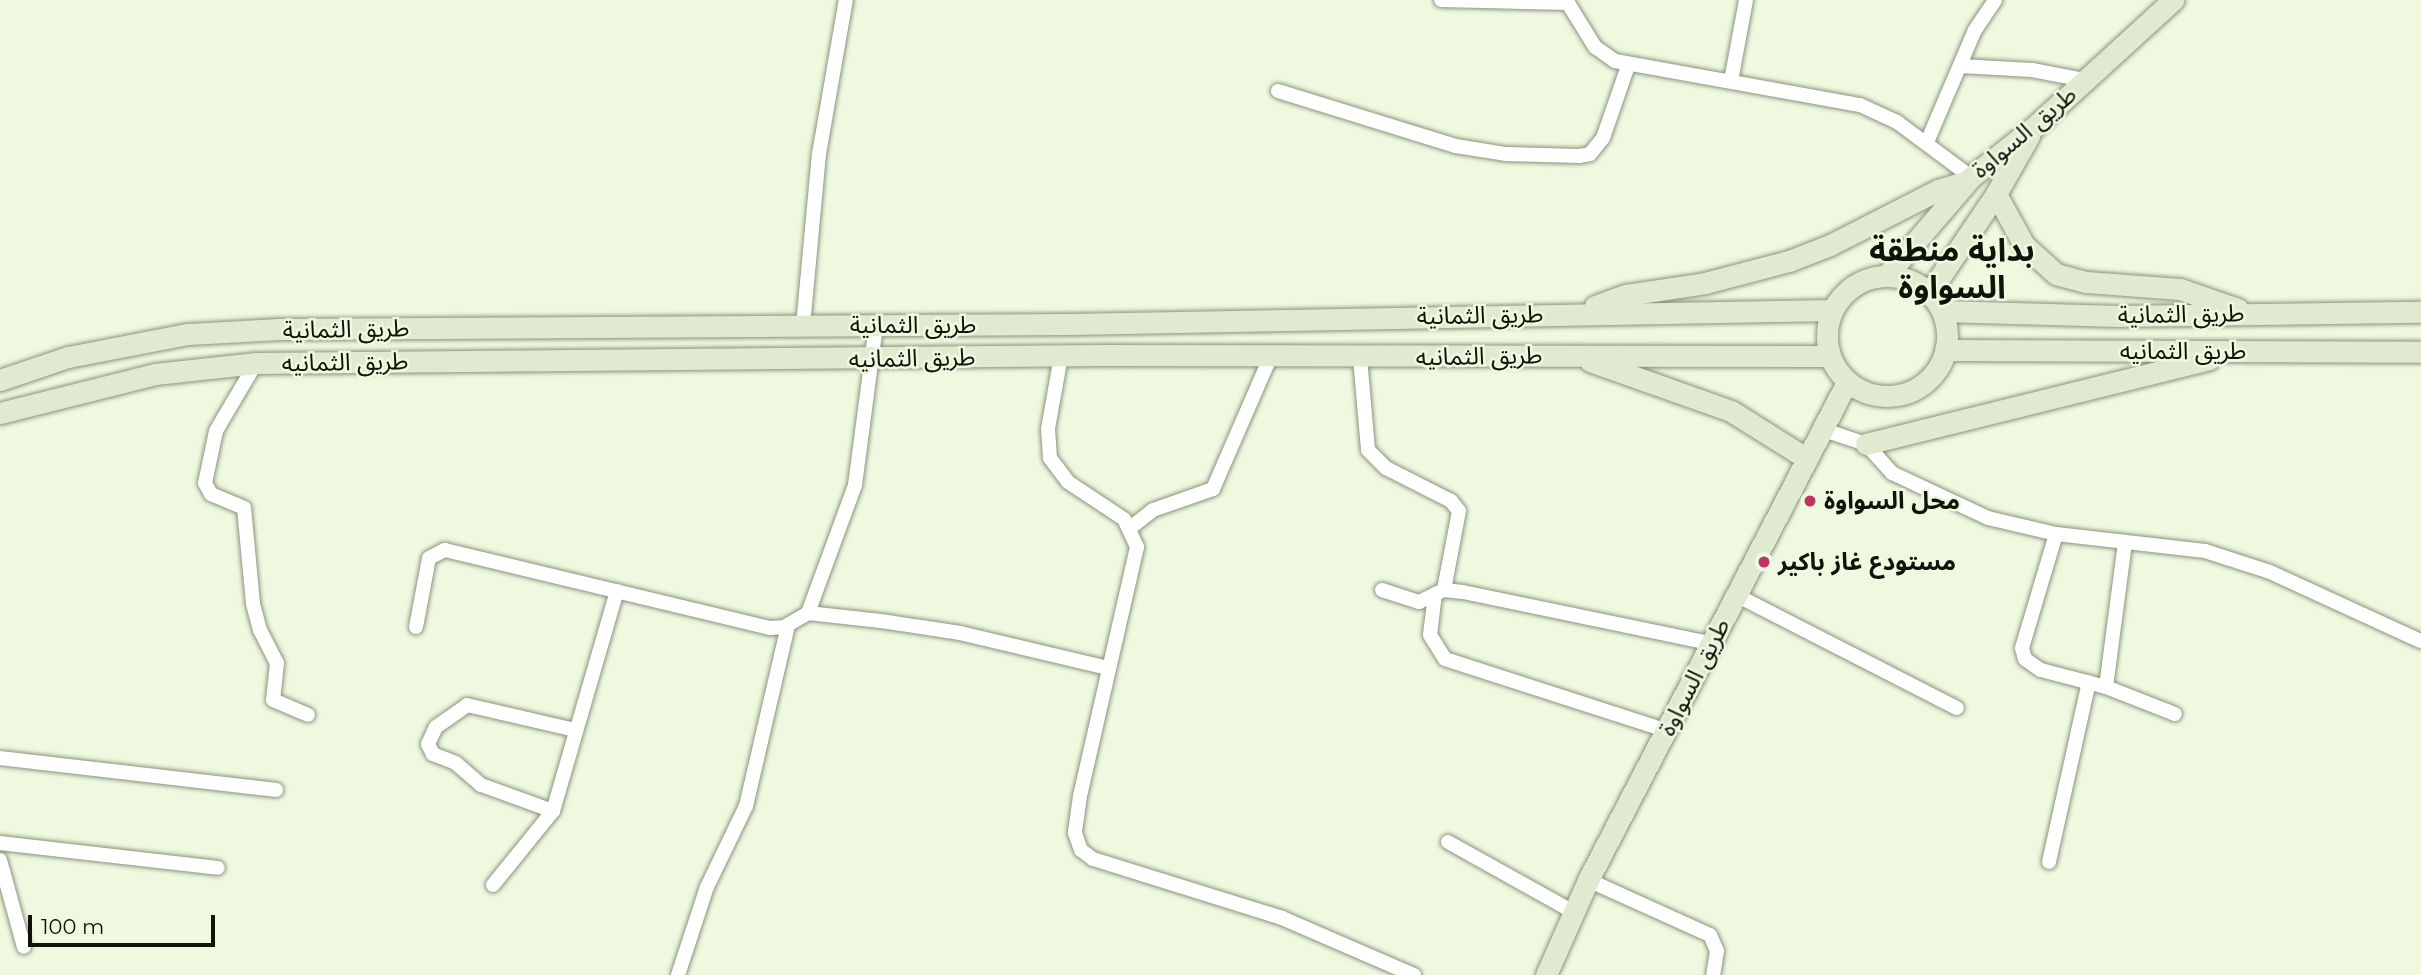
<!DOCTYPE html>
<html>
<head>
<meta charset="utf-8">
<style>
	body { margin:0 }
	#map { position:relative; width:2421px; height:975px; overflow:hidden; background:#eef9e0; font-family:Montserrat,"Noto Sans Arabic",sans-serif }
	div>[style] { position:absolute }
	.roads { filter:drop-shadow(0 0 2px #8a947d) drop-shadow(0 0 2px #8a947d) }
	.street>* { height:14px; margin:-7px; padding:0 7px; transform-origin:7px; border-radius:7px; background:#fff }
	.secondary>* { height:21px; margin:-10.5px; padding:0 10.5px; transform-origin:10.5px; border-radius:10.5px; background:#e0ead1 }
	.secondary>.ring { margin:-10.5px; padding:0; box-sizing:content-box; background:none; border:21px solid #e0ead1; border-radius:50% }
	.dots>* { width:19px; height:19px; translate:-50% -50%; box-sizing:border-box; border:4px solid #eef9e0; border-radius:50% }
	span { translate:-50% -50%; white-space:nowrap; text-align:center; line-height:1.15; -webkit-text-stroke:5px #eef9e0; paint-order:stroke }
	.street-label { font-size:24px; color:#0f130a }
	.poi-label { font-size:24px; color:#0f130a; font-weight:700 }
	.left { translate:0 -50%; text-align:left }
	.district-label { font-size:32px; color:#0f130a; font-weight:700 }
	.scale { position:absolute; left:28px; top:915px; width:187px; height:32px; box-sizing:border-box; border:4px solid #0f130a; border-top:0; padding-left:9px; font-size:21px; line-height:24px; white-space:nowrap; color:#0f130a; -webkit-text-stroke:5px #eef9e0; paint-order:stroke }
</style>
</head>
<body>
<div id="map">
	<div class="roads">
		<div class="street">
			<div style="left:1441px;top:0;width:127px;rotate:1.4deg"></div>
			<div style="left:1566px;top:0;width:55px;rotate:58.3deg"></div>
			<div style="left:1595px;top:47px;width:24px;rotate:35deg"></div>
			<div style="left:1615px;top:61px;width:249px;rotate:10.2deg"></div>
			<div style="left:1860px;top:105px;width:41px;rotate:24.7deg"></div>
			<div style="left:1897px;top:122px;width:92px;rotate:36.6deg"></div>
			<div style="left:1960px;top:66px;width:72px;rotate:3.2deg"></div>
			<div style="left:2032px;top:70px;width:54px;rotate:10.7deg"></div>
			<div style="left:1731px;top:81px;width:82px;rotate:-79.5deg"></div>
			<div style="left:1278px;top:91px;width:186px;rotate:17.2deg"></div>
			<div style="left:1456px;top:146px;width:51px;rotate:9.1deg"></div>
			<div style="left:1506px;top:154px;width:73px;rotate:1.6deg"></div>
			<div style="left:1579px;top:156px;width:11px;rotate:-10deg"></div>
			<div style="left:1590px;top:154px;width:21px;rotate:-51deg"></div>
			<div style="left:1603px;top:138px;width:76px;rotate:-70.9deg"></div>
			<div style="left:1927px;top:142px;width:122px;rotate:-66.8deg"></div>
			<div style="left:1975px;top:30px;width:36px;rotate:-56deg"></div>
			<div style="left:803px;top:326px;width:173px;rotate:-84.7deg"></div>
			<div style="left:819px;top:154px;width:156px;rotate:-80.1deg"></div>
			<div style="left:1061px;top:356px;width:74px;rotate:100.1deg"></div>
			<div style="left:1048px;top:429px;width:29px;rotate:86deg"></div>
			<div style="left:1050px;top:458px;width:30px;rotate:53deg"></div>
			<div style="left:1068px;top:482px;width:67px;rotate:33.5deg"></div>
			<div style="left:1124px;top:519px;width:31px;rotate:65deg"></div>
			<div style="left:1137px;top:547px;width:255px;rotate:102.9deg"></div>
			<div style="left:1080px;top:796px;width:37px;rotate:98deg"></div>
			<div style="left:1075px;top:833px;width:18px;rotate:71deg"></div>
			<div style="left:1081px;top:850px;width:15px;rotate:37deg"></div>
			<div style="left:1093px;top:859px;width:198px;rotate:17.3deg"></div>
			<div style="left:1282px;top:918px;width:144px;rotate:23.4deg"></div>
			<div style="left:1360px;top:358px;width:92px;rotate:85deg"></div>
			<div style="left:1368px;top:450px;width:25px;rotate:45deg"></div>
			<div style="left:1386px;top:468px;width:73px;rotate:26.9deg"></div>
			<div style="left:1451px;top:501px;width:13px;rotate:51deg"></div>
			<div style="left:1459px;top:511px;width:80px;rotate:100.8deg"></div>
			<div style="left:256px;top:363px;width:79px;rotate:120.5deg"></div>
			<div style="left:216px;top:431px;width:53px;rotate:101.9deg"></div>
			<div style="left:205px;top:483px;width:13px;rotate:61deg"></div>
			<div style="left:211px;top:494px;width:36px;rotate:23deg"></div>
			<div style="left:244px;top:508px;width:96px;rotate:84.6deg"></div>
			<div style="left:253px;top:604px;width:27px;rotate:75deg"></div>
			<div style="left:260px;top:630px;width:37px;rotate:63deg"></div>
			<div style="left:277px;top:663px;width:37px;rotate:96deg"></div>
			<div style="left:273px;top:700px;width:38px;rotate:23deg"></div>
			<div style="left:1821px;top:429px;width:47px;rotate:18.4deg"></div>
			<div style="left:1866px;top:444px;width:39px;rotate:48deg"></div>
			<div style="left:1892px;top:473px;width:106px;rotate:25.1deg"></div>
			<div style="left:1988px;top:518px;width:70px;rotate:13.2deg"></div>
			<div style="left:2056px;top:534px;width:150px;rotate:6.5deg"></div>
			<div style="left:2205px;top:551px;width:68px;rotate:17.9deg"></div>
			<div style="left:2270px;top:572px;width:166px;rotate:24.6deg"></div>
			<div style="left:1130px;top:528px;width:29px;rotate:-38deg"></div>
			<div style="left:1153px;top:510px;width:64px;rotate:-19.3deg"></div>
			<div style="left:1213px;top:489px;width:143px;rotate:-66.5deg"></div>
			<div style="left:2056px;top:534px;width:119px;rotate:106.6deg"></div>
			<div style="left:2022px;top:648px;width:11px;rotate:75deg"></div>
			<div style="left:2025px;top:659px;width:19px;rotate:35deg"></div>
			<div style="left:2041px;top:670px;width:67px;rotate:14.7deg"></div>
			<div style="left:2106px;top:687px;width:74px;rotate:21.4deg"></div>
			<div style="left:1382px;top:590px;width:39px;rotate:18deg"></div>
			<div style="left:1419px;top:602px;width:28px;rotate:-26deg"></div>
			<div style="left:1444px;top:590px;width:19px;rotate:6deg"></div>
			<div style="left:1463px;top:592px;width:252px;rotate:11.7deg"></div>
			<div style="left:1435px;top:594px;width:41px;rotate:97deg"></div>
			<div style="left:1430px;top:635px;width:28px;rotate:58deg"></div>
			<div style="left:1445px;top:659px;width:234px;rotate:17.9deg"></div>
			<div style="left:1736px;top:595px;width:248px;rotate:27.1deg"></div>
			<div style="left:808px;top:613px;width:136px;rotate:-69.8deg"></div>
			<div style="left:855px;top:485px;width:161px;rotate:-82.5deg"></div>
			<div style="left:416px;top:627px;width:70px;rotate:-79.3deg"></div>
			<div style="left:429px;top:558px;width:18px;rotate:-27deg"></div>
			<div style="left:445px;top:550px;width:334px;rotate:13.5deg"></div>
			<div style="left:770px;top:628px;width:14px;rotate:-4deg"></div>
			<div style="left:784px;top:627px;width:28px;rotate:-30deg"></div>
			<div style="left:808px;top:613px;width:73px;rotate:6.3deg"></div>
			<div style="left:881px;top:621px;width:80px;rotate:8.6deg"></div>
			<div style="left:960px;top:633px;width:152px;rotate:13.3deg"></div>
			<div style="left:2106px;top:687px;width:146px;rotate:-82.5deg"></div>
			<div style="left:0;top:758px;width:278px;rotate:6.6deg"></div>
			<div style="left:553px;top:811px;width:77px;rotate:-160.1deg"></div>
			<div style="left:481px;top:785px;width:33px;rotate:-139deg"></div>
			<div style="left:456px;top:763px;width:25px;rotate:-159deg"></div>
			<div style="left:433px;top:754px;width:11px;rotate:-117deg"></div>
			<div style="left:428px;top:744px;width:19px;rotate:-65deg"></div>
			<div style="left:436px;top:727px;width:38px;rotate:-35deg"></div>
			<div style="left:467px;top:705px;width:111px;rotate:13deg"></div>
			<div style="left:1448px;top:842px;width:144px;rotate:29.1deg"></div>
			<div style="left:0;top:843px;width:219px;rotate:6.5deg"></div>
			<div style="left:0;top:860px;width:90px;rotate:74.6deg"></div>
			<div style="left:2049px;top:862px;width:184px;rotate:-77.5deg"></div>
			<div style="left:1588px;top:880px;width:134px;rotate:24.3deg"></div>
			<div style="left:1710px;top:935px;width:17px;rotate:66deg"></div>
			<div style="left:1717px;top:951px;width:24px;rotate:99deg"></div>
			<div style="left:493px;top:885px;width:95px;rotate:-51deg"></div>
			<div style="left:553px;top:811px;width:229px;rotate:-73.8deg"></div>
			<div style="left:678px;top:975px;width:93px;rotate:-71.8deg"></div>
			<div style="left:707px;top:887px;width:90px;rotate:-64.3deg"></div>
			<div style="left:746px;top:806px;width:186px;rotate:-76.9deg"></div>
		</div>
		<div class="secondary">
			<div style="left:1996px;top:194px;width:58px;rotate:61.2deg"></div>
			<div style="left:2024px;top:245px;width:43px;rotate:42.2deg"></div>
			<div style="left:2056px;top:274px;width:31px;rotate:15deg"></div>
			<div style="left:2086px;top:282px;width:94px;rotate:4.3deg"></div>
			<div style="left:2180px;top:289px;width:61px;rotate:19deg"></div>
			<div style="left:1887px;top:275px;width:129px;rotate:-49.4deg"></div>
			<div style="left:1971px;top:177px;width:79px;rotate:-38.3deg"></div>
			<div style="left:2033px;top:128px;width:190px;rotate:-42.4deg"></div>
			<div class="ring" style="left:1827px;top:276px;width:99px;height:99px"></div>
			<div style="left:1929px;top:293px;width:120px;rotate:-55.9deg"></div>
			<div style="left:1996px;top:194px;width:67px;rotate:-60.4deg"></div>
			<div style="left:1595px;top:306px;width:33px;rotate:-20deg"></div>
			<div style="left:1626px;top:295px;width:80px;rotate:-8.6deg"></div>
			<div style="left:1705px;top:283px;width:87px;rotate:-14.7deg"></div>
			<div style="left:1789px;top:261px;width:44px;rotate:-21.3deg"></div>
			<div style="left:1830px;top:245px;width:121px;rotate:-27deg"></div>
			<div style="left:1938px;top:190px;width:28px;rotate:-17deg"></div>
			<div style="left:1942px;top:311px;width:177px;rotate:1.6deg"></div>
			<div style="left:2119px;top:316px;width:302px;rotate:-0.8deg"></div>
			<div style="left:1945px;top:350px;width:476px;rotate:0.2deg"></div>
			<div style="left:1590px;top:361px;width:150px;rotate:19.5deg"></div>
			<div style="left:1731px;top:411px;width:89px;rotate:32.1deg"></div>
			<div style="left:0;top:380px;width:72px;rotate:-18.7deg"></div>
			<div style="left:68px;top:357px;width:122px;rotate:-10.9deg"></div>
			<div style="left:188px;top:334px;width:91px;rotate:-3.1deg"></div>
			<div style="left:279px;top:329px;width:791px;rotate:-0.36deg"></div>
			<div style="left:1070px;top:324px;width:762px;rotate:-1.05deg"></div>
			<div style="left:0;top:413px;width:160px;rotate:-14.1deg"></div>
			<div style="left:155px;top:374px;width:102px;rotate:-6.2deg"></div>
			<div style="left:256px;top:363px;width:846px;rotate:-0.54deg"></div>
			<div style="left:1102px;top:355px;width:727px;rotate:0.08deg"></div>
			<div style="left:1866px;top:444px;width:354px;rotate:-13.9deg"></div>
			<div style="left:1546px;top:975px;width:104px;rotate:-66.1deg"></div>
			<div style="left:1588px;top:880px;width:561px;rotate:-62.52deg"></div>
		</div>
	</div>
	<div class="dots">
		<div style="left:1810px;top:501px;background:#bf3265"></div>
		<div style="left:1764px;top:562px;background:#bf3265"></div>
	</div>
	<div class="street-label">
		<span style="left:2024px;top:132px;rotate:-40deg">طريق السواوة</span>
		<span style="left:2181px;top:314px;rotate:-1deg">طريق الثمانية</span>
		<span style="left:1480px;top:315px;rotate:-1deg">طريق الثمانية</span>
		<span style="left:913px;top:325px">طريق الثمانية</span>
		<span style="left:346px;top:329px;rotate:-1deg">طريق الثمانية</span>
		<span style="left:2183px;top:351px">طريق الثمانيه</span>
		<span style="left:1479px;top:356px;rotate:-1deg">طريق الثمانيه</span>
		<span style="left:912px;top:358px;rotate:-1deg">طريق الثمانيه</span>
		<span style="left:345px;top:362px;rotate:-1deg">طريق الثمانيه</span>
		<span style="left:1694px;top:677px;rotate:-63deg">طريق السواوة</span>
	</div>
	<div class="poi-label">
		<span class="left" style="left:1824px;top:501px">محل السواوة</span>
		<span class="left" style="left:1778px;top:562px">مستودع غاز باكير</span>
	</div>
	<div class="district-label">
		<span style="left:1952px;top:269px">بداية منطقة<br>السواوة</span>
	</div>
	<div class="scale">100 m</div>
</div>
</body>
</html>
